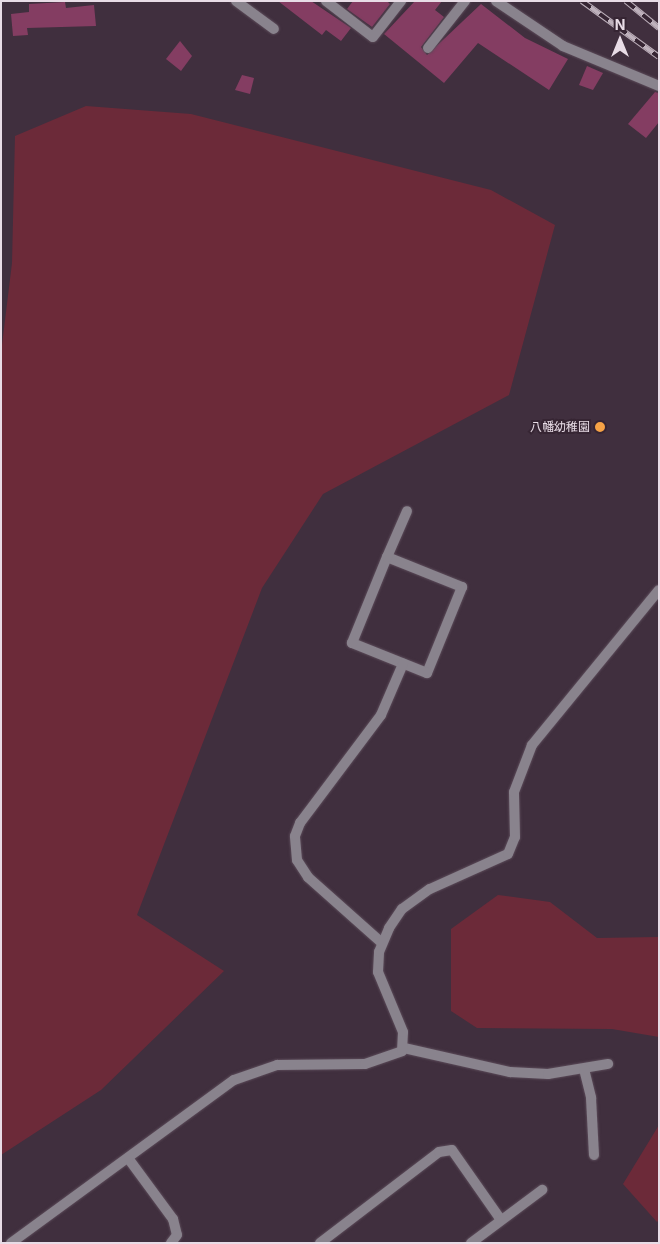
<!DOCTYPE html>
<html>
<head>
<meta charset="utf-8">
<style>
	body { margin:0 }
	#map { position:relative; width:660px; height:1244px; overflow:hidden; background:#402f3e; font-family:Inter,"Noto Sans JP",sans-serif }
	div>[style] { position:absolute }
	.green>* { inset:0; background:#6c2a39 }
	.building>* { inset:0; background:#843d62 }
	.roads { filter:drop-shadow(0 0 1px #5b4b59) drop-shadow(0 0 1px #5b4b59) }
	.street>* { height:10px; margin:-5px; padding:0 5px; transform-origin:5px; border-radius:5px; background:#89838d }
	.rail>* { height:5.5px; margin-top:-2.75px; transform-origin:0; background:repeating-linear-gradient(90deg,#362533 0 11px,#beb1bc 0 22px); box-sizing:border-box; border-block:1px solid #beb1bc }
	.dots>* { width:14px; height:14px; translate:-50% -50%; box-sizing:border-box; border:2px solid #362533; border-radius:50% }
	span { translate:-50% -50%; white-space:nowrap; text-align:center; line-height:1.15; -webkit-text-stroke:4px #362533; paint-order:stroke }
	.poi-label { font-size:12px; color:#e8dce6 }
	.right { translate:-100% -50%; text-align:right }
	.frame { position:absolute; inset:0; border:2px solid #e8dce6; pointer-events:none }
	.north { position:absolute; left:595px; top:15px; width:50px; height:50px; -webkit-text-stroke:4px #362533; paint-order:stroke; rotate:0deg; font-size:14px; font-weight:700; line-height:20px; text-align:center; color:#e8dce6 }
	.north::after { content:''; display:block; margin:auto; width:18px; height:22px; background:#e8dce6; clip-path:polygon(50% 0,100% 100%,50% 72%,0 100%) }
</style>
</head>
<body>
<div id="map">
	<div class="green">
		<div style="clip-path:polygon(86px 106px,191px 114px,491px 190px,555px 225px,509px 395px,323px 494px,262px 588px,137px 915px,224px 971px,101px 1090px,1px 1155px,1px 353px,12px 263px,15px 136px)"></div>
		<div style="clip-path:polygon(498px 895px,550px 902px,597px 938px,659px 937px,659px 1037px,612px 1029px,477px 1028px,451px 1011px,451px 929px)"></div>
		<div style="clip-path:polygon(659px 1125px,659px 1220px,657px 1222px,623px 1184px)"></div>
	</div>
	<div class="building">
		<div style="clip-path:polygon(278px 1px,311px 1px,351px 28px,341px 41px,326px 30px,322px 35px)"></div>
		<div style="clip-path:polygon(353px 1px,387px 1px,390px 4px,372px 27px,347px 9px)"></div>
		<div style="clip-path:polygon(415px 1px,442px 1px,435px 10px,444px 17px,421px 47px,427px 55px,481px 4px,525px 38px,568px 59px,549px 90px,478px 43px,444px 83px,384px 34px)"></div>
		<div style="clip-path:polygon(65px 2px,66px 8px,94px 5px,96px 26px,27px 28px,28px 35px,13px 36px,11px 14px,29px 12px,29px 4px)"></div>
		<div style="clip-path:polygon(180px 41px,192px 56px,181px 71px,166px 59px)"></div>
		<div style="clip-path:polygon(587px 66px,603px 73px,593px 90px,579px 85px)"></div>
		<div style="clip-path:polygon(242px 75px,254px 78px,250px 94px,235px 90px)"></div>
		<div style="clip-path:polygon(655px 92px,659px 93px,659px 122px,646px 138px,628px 124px)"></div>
	</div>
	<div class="roads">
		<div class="street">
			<div style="left:236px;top:1px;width:47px;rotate:36.4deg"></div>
			<div style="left:326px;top:1px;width:59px;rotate:37.5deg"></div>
			<div style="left:373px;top:37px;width:46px;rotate:-52.1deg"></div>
			<div style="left:496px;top:1px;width:81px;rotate:33.9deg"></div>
			<div style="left:563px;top:46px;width:104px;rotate:22.6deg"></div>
			<div style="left:428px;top:48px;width:60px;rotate:-51.8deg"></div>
			<div style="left:387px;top:557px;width:81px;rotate:21.8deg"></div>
			<div style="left:462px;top:587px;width:93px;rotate:112.1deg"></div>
			<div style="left:427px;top:673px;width:81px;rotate:-158.2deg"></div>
			<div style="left:352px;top:643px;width:93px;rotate:-67.9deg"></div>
			<div style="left:387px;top:557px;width:50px;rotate:-66.5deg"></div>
			<div style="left:382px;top:943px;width:99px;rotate:-138.3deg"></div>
			<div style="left:308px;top:877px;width:20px;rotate:-123deg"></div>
			<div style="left:297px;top:860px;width:24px;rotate:-95deg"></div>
			<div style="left:295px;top:836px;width:14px;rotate:-69deg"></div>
			<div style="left:300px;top:823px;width:135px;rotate:-53.1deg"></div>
			<div style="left:381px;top:715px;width:56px;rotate:-66.7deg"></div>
			<div style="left:404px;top:1048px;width:109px;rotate:12.8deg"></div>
			<div style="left:510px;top:1072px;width:38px;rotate:3deg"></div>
			<div style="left:548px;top:1074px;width:61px;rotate:-9.5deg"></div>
			<div style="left:584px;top:1069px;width:30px;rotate:76deg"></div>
			<div style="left:591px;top:1098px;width:57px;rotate:87deg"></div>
			<div style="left:128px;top:1158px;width:76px;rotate:53.6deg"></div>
			<div style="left:173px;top:1219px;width:16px;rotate:76deg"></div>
			<div style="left:177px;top:1235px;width:10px;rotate:127deg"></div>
			<div style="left:11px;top:1243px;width:276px;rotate:-36.2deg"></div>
			<div style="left:234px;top:1080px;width:46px;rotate:-19.2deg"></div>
			<div style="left:277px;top:1065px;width:88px;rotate:-0.7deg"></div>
			<div style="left:365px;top:1064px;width:39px;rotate:-19deg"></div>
			<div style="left:402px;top:1051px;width:19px;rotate:-87deg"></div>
			<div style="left:403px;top:1032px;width:65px;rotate:-112.6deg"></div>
			<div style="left:378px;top:972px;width:20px;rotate:-87deg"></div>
			<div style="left:379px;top:952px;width:26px;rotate:-67deg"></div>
			<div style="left:389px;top:928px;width:23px;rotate:-56deg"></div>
			<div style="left:402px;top:909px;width:34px;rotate:-36deg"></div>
			<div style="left:430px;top:889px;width:85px;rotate:-24.2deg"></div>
			<div style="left:508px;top:854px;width:18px;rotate:-68deg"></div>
			<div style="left:515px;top:837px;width:45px;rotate:-91.3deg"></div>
			<div style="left:514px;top:792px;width:50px;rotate:-69deg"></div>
			<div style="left:532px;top:745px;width:200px;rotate:-50.7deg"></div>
			<div style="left:320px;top:1243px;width:150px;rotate:-37.4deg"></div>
			<div style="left:439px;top:1152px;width:13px;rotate:-9deg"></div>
			<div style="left:452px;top:1150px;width:85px;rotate:55deg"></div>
			<div style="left:471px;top:1243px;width:89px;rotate:-36.7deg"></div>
		</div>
	</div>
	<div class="rail">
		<div style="left:582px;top:1px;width:95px;rotate:36deg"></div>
		<div style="left:626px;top:1px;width:43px;rotate:39.3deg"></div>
	</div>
	<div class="dots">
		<div style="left:600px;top:427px;background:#f6a246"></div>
	</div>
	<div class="poi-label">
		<span class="right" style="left:590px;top:427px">八幡幼稚園</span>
	</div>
	<div class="frame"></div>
	<div class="north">N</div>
</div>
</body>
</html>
